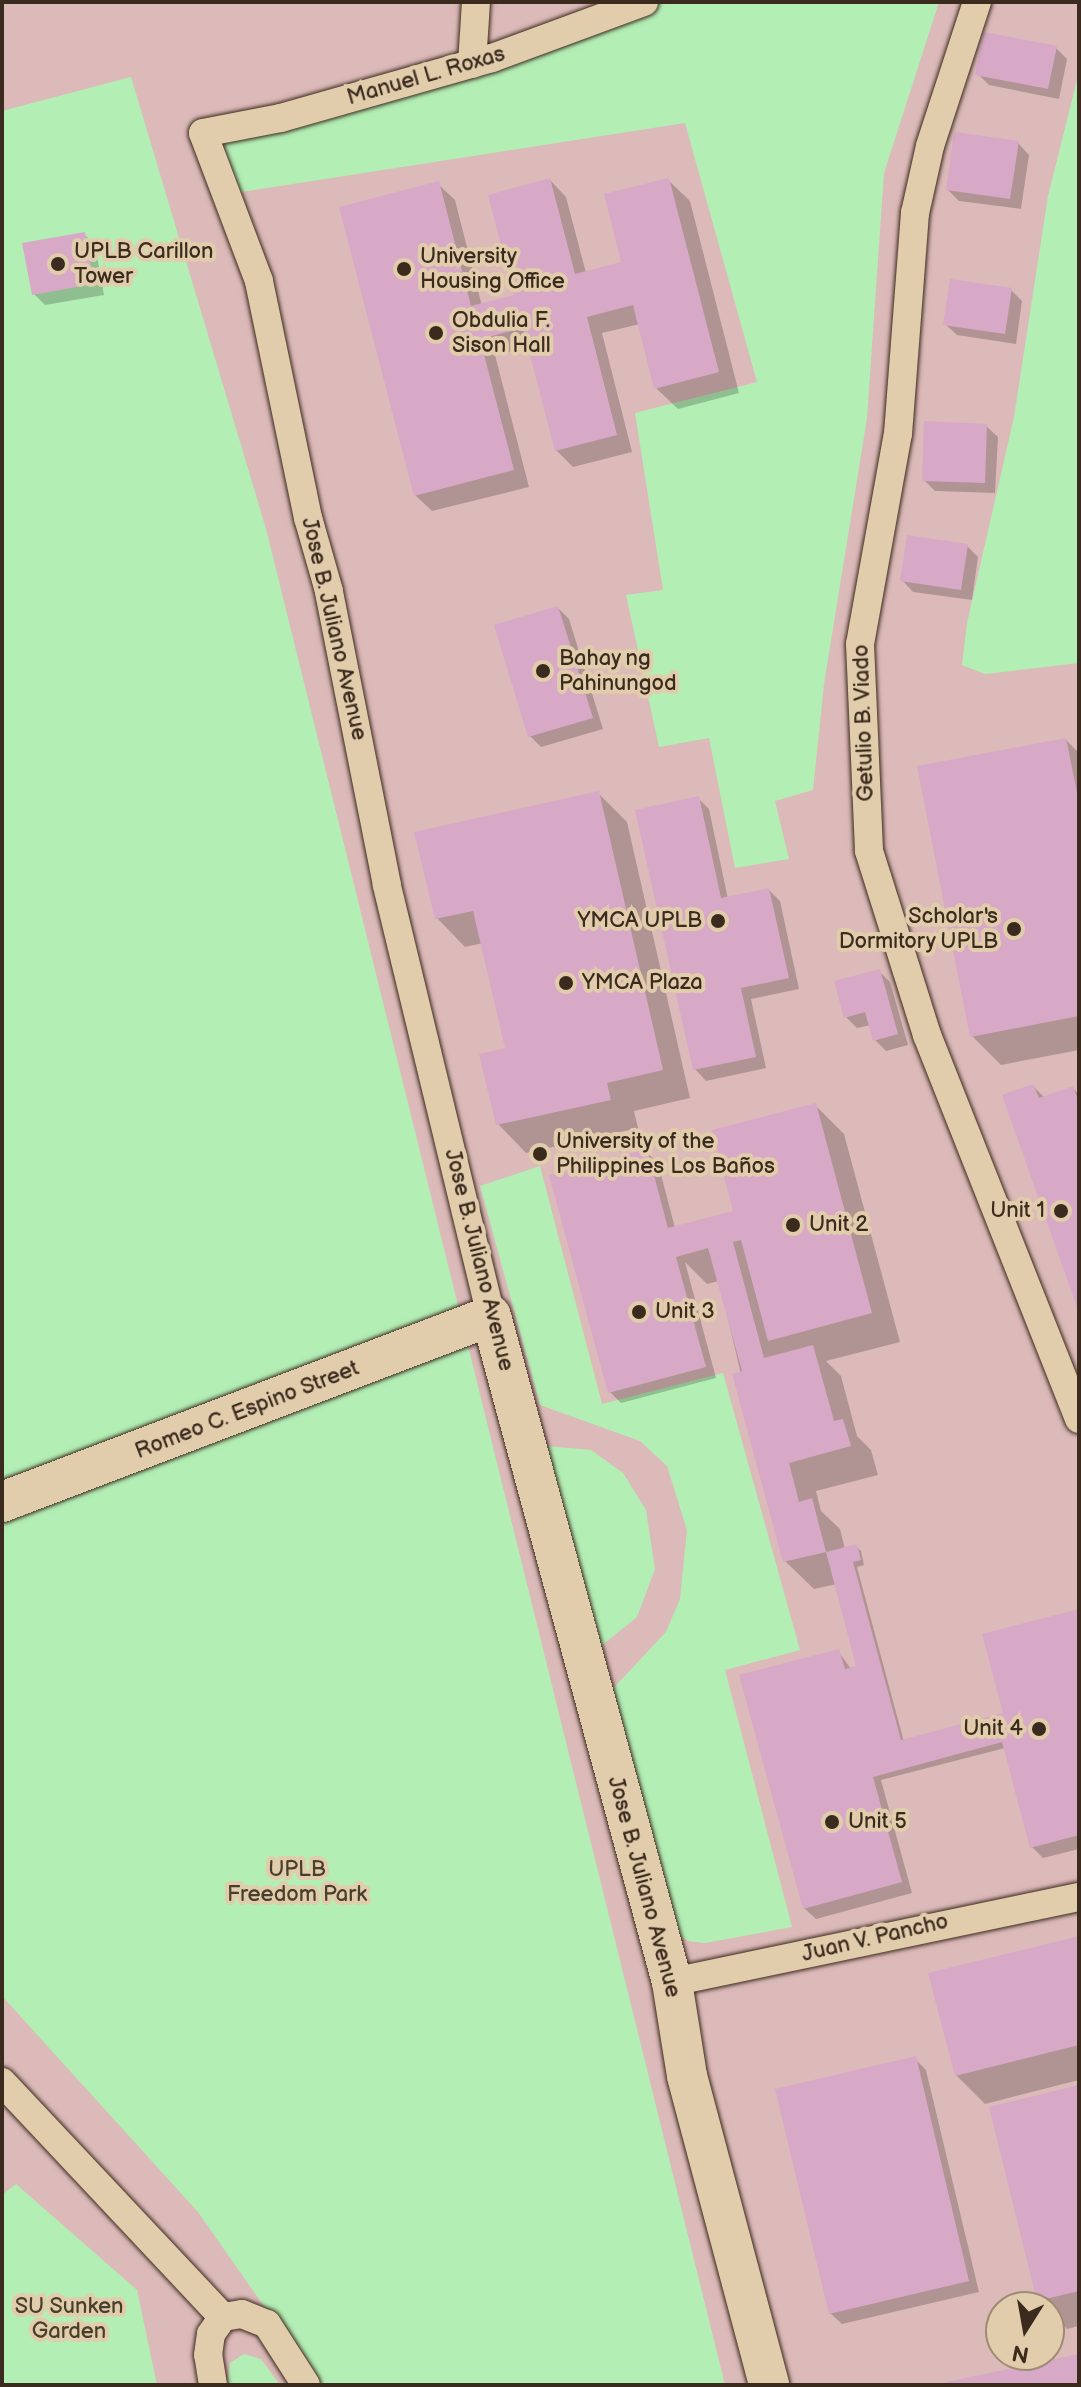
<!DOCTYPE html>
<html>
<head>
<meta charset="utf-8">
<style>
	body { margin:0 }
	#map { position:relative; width:1081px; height:2387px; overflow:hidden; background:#dec1b3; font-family:"Balsamiq Sans",sans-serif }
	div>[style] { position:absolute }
	.built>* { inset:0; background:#dcbab9 }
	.green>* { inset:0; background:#b3efb5 }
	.shadow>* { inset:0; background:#0003 }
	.building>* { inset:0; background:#d8a8c7 }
	.roads { filter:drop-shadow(0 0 2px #3b2a1e) drop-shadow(0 0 2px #3b2a1e) }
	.street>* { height:28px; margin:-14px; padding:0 14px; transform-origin:14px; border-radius:14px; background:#e1ccab }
	.secondary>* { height:40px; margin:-20px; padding:0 20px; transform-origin:20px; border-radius:20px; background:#e1ccab }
	.dots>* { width:22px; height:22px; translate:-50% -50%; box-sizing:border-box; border:4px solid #e1ccab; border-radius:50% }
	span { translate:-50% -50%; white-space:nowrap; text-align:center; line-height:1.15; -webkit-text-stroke:8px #e1ccab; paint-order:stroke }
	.street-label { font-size:22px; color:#3b2a1e }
	.poi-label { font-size:22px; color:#3b2a1e }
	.left { translate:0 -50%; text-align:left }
	.right { translate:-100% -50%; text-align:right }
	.park-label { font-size:22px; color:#473e2d }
	.frame { position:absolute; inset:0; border:4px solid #3b2a1e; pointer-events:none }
	.north { position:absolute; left:985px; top:2291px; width:80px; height:80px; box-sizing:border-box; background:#e1ccab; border:2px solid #9f8b73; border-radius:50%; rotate:191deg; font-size:22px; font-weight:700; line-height:32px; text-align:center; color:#3b2a1e }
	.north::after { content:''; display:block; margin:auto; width:28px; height:36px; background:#3b2a1e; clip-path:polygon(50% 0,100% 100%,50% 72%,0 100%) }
</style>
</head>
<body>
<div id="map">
	<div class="built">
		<div style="clip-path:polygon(evenodd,2px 2px,1079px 2px,1079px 2385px,2px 2385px,2px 2px,1001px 2307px,1049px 2307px,1049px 2355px,1001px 2355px,1001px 2307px)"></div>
	</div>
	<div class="green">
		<div style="clip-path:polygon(655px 2px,939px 2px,884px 173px,867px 418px,824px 684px,813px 790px,775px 801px,789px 859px,735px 868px,709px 738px,659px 747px,626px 595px,663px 590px,635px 413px,757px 382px,685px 123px,228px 194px,214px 146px)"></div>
		<div style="clip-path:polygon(1079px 72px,1079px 663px,985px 674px,962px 665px,967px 623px,1014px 417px,1048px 196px)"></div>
		<div style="clip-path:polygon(131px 77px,266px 529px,725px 2385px,309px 2385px,289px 2342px,198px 2212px,2px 1996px,2px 111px)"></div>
		<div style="clip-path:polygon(540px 1166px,602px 1404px,723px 1373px,800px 1650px,725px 1670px,792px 1927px,705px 1943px,688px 1941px,672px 1929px,607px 1695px,666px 1632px,680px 1599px,687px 1530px,667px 1466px,640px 1441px,540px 1405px,480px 1186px)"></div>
		<div style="clip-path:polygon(546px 1446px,591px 1450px,623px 1473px,646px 1510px,655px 1569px,637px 1617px,596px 1650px)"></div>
		<div style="clip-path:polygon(16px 2184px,137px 2290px,157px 2385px,2px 2385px,2px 2195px)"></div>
		<div style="clip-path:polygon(244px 2354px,261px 2359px,280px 2385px,227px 2385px,230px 2363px)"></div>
	</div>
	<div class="shadow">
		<div style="clip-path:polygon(1056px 48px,1067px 59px,1059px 99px,989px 85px,978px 74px)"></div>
		<div style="clip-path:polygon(1018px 143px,1029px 155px,1021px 209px,959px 201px,948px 190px)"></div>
		<div style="clip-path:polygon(550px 180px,566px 197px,586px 273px,621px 265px,668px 180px,690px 201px,739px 393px,678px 409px,656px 388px,640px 324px,602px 333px,632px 452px,573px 467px,556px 450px,530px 347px,495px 355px,529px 487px,432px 511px,415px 495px,438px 184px,455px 200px,482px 306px,516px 297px)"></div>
		<div style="clip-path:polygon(84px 234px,95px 245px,104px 295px,45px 305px,34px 294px)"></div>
		<div style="clip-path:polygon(1011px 290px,1022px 301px,1016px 344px,957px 335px,945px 324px)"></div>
		<div style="clip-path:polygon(986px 426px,998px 437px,995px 493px,935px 491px,924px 480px)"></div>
		<div style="clip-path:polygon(967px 546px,978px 557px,972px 600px,913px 592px,902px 580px)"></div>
		<div style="clip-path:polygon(558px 608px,569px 619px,603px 729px,541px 747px,530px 736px)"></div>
		<div style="clip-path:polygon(1066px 740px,1079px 753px,1079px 1050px,1001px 1065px,972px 1036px)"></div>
		<div style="clip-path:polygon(598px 793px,627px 822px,690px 1098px,634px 1111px,638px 1128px,526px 1153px,498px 1124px,507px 1049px,483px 943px,465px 947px,437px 918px)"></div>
		<div style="clip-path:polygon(698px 798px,709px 809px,728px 899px,769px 890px,780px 901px,799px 989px,751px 999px,766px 1068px,706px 1081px,695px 1069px)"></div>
		<div style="clip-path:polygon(879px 971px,890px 982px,908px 1045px,886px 1051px,875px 1040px,871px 1025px,857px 1028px,846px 1017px)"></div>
		<div style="clip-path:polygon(1033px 1086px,1045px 1098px,1073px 1088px,1079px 1095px,1079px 1308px)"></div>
		<div style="clip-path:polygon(815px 1105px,844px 1134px,900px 1342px,826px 1361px,841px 1376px,857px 1436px,871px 1450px,878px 1475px,816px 1491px,821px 1511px,840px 1529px,845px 1549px,856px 1546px,861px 1551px,864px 1565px,857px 1567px,904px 1742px,1006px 1715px,1079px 1611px,1079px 1849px,1043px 1858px,1032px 1847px,1005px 1748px,881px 1780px,912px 1893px,816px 1919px,804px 1908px,838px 1651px,851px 1669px,859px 1667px,837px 1584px,814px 1589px,785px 1561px,719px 1281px,707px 1284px,685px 1262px,716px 1378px,621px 1403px,610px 1392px,646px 1152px,658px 1163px,675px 1228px,736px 1212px)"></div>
		<div style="clip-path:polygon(1079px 1938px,1079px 2080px,985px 2104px,956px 2075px)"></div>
		<div style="clip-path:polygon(915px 2059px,926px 2070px,979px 2292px,842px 2324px,830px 2313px)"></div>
		<div style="clip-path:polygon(1079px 2087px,1079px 2326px,1067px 2329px,1039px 2300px)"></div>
	</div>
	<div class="building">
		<div style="clip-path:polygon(984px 32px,1057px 46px,1048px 89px,975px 75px)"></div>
		<div style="clip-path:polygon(954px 132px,1019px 141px,1010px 199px,946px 190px)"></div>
		<div style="clip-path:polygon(550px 178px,575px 274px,621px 262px,604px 194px,669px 178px,719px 372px,654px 389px,633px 305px,587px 317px,617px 435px,555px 451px,523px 328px,480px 339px,514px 470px,414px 496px,339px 207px,439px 181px,471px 306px,514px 295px,488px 195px)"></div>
		<div style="clip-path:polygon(85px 232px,94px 284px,32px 295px,22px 243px)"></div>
		<div style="clip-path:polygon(950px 279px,1012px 288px,1005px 334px,943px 325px)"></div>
		<div style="clip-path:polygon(924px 421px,987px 424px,985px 483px,922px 481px)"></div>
		<div style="clip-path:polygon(907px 535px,968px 544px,961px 590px,900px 581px)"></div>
		<div style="clip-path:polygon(558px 606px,593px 718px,528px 737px,494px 625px)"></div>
		<div style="clip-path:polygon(1066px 738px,1079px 802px,1079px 1016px,970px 1037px,917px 766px)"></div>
		<div style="clip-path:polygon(599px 791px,663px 1070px,607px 1083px,611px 1100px,496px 1125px,479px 1054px,505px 1048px,473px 911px,435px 919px,414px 832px)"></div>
		<div style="clip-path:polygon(699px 796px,721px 898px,769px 888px,789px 978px,741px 988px,756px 1057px,693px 1070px,635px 810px)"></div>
		<div style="clip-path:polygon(880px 969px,898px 1034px,873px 1041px,865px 1012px,844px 1018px,834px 981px)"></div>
		<div style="clip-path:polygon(1033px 1084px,1039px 1098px,1073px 1086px,1079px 1103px,1079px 1313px,1002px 1095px)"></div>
		<div style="clip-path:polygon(816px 1103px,872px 1313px,768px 1341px,741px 1240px,733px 1242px,764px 1358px,813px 1345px,834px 1421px,843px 1419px,851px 1446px,789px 1463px,799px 1502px,812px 1498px,826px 1552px,857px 1544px,861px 1560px,853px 1562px,901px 1740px,1003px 1713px,982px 1634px,1079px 1609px,1079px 1835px,1030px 1848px,1002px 1742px,873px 1777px,902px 1882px,803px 1909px,739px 1675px,839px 1649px,845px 1669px,856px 1666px,826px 1552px,783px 1562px,732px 1374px,742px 1371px,708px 1248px,676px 1257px,706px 1367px,608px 1393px,549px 1175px,647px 1149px,668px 1228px,733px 1211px,712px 1130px)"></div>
		<div style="clip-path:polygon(1079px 1936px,1079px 2045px,955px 2076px,928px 1973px)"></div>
		<div style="clip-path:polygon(916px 2056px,969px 2281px,829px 2314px,775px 2089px)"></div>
		<div style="clip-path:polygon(1079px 2085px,1079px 2291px,1037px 2301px,989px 2107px)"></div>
		<div style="clip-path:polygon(1079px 2354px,1079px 2385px,937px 2385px,937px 2384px)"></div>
	</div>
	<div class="roads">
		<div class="street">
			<div style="left:977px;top:2px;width:151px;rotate:108.1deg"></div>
			<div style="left:930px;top:146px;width:69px;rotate:102.6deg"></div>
			<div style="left:915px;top:213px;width:221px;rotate:94.4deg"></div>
			<div style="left:898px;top:433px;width:214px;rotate:100.2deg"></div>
			<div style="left:860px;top:644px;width:207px;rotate:87.5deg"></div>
			<div style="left:869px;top:851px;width:193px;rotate:72.5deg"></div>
			<div style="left:927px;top:1035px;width:413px;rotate:68.4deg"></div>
			<div style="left:472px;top:64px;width:62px;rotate:-86.3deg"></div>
			<div style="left:491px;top:1316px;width:443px;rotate:-103.6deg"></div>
			<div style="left:387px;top:885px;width:300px;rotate:-101.2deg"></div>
			<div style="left:329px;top:591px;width:76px;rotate:-106deg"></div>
			<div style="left:308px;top:518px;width:242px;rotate:-101.7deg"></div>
			<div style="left:259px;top:281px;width:158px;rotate:-110.7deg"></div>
			<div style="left:203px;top:133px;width:79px;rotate:-10.9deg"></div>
			<div style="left:281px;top:118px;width:219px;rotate:-15.9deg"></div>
			<div style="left:492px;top:58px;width:162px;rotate:-20.2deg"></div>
			<div style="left:672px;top:1982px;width:416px;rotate:-11.8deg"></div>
			<div style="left:2px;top:2082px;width:323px;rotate:46.8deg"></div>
			<div style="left:213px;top:2385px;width:30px;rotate:-99deg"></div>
			<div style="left:208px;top:2355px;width:21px;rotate:-82deg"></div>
			<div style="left:211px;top:2334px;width:21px;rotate:-55deg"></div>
			<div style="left:223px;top:2317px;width:19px;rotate:-9deg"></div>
			<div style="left:242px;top:2314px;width:27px;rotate:22deg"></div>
			<div style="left:267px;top:2324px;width:72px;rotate:57.4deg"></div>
		</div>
		<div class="secondary">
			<div style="left:2px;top:1502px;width:523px;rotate:-20.83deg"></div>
			<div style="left:491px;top:1316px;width:690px;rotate:74.8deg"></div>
			<div style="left:672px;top:1982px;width:95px;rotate:80.9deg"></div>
			<div style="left:687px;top:2076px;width:320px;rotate:75.1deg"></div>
		</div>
	</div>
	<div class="dots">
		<div style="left:58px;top:264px;background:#3b2a1e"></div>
		<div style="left:404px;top:269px;background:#3b2a1e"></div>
		<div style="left:436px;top:333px;background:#3b2a1e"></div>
		<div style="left:543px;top:671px;background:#3b2a1e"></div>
		<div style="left:718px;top:921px;background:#3b2a1e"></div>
		<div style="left:1014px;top:929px;background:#3b2a1e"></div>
		<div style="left:566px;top:983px;background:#3b2a1e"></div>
		<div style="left:540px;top:1154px;background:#3b2a1e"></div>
		<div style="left:1061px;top:1211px;background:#3b2a1e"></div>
		<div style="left:793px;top:1225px;background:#3b2a1e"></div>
		<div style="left:639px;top:1312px;background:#3b2a1e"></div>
		<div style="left:1039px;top:1729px;background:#3b2a1e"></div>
		<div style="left:832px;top:1822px;background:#3b2a1e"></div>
	</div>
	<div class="street-label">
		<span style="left:426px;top:76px;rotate:-16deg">Manuel L. Roxas</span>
		<span style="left:334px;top:629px;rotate:77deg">Jose B. Juliano Avenue</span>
		<span style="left:864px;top:723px;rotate:-92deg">Getulio B. Viado</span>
		<span style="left:479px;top:1260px;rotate:76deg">Jose B. Juliano Avenue</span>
		<span style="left:247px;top:1410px;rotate:-21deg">Romeo C. Espino Street</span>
		<span style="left:644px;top:1887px;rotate:75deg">Jose B. Juliano Avenue</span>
		<span style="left:875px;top:1938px;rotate:-13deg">Juan V. Pancho</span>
	</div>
	<div class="poi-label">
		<span class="left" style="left:74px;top:264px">UPLB Carillon<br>Tower</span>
		<span class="left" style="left:420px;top:269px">University<br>Housing Office</span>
		<span class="left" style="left:452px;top:333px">Obdulia F.<br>Sison Hall</span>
		<span class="left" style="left:559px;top:671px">Bahay ng<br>Pahinungod</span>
		<span class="right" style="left:998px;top:929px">Scholar's<br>Dormitory UPLB</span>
		<span class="right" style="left:702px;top:921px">YMCA UPLB</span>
		<span class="left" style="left:582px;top:983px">YMCA Plaza</span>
		<span class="left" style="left:556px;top:1154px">University of the<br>Philippines Los Baños</span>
		<span class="right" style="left:1045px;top:1211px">Unit 1</span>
		<span class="left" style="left:809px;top:1225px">Unit 2</span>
		<span class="left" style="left:655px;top:1312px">Unit 3</span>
		<span class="right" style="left:1023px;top:1729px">Unit 4</span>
		<span class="left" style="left:848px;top:1822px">Unit 5</span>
	</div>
	<div class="park-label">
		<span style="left:297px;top:1882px">UPLB<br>Freedom Park</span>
		<span style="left:69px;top:2319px">SU Sunken<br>Garden</span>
	</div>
	<div class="frame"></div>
	<div class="north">N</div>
</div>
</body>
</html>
